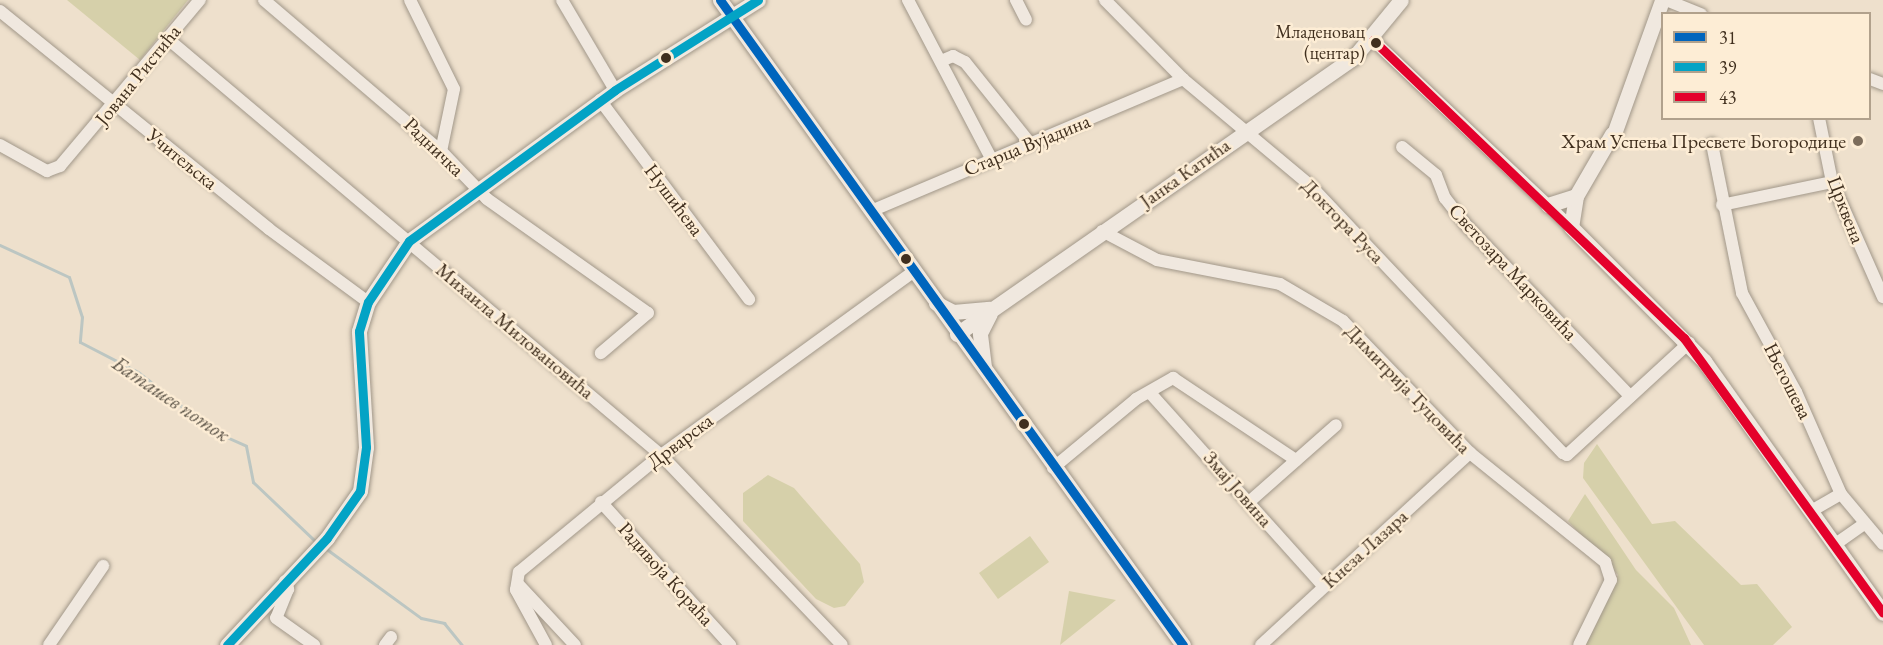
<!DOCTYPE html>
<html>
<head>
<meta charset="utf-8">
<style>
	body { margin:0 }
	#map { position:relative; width:1883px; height:645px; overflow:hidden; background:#eee0cc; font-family:"EB Garamond",serif }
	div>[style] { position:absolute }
	.green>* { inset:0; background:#d6d0aa }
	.stream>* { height:3px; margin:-1.5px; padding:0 1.5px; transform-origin:1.5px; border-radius:1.5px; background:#bcc6c2 }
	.roads { filter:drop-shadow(0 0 2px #a19789) drop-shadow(0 0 2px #a19789) }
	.minor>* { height:12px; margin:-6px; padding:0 6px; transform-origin:6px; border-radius:6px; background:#f0e8df }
	.tertiary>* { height:15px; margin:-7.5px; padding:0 7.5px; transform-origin:7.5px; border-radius:7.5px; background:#f0e8df }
	.bus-1>* { height:9px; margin:-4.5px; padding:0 4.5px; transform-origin:4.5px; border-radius:4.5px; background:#0065bd }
	.bus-2>* { height:9px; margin:-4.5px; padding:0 4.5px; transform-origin:4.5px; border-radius:4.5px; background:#03a3c5 }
	.bus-3>* { height:9px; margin:-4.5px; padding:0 4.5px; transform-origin:4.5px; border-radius:4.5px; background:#e4002b }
	.dots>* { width:16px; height:16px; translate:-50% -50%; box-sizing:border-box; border:3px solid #fdedd5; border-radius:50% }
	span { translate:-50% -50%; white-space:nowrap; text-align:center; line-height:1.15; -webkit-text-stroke:5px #fdedd5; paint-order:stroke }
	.bus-label { font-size:18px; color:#402f1e }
	.right { translate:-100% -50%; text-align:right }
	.street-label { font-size:20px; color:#402f1e }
	.poi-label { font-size:20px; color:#402f1e }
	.water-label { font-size:21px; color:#5a5246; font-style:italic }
	.legend { position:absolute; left:1661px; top:12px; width:210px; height:108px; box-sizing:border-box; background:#fdedd5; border:2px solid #b1a18c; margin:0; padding:8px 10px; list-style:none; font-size:18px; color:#402f1e }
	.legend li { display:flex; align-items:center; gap:12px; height:30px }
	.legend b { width:30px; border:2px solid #b1a18c }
</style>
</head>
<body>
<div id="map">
	<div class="green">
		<div style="clip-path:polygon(67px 0,188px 0,140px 60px)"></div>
		<div style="clip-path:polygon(1597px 444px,1652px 524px,1675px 521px,1741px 585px,1757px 584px,1792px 627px,1773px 645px,1704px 645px,1583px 478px,1584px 463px)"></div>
		<div style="clip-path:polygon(768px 475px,794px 488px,860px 564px,864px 582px,845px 606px,834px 608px,816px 599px,743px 521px,743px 493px)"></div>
		<div style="clip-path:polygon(1585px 494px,1636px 570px,1674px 608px,1691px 645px,1581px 645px,1618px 575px,1568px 521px)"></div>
		<div style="clip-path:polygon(1030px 536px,1049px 562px,998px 599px,979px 573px)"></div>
		<div style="clip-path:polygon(1069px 591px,1116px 600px,1060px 645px)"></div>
	</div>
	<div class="stream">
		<div style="left:0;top:245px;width:76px;rotate:24.9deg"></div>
		<div style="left:69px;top:277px;width:42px;rotate:72deg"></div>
		<div style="left:82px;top:317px;width:25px;rotate:95deg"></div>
		<div style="left:80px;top:342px;width:65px;rotate:27.3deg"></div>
		<div style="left:138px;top:372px;width:95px;rotate:38.2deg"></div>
		<div style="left:213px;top:431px;width:36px;rotate:24deg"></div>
		<div style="left:246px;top:446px;width:37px;rotate:79deg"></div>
		<div style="left:253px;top:482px;width:88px;rotate:43.6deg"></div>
		<div style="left:325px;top:548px;width:119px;rotate:36.1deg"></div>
		<div style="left:421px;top:618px;width:24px;rotate:12deg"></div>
		<div style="left:444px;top:623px;width:28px;rotate:51deg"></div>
	</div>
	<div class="roads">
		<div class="minor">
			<div style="left:264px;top:0;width:233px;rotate:40.5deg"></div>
			<div style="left:441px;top:151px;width:66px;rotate:46.2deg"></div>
			<div style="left:487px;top:199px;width:197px;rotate:35.3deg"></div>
			<div style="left:648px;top:313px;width:62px;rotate:139.6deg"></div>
			<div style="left:410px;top:0;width:99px;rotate:63.7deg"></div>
			<div style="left:454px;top:89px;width:63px;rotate:101.8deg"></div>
			<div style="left:562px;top:0;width:104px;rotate:59.5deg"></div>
			<div style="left:908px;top:0;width:181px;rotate:62.3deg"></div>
			<div style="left:1016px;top:0;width:22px;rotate:63deg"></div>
			<div style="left:1105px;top:0;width:111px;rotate:45.4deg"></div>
			<div style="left:1183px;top:79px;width:167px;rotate:39.9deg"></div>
			<div style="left:1311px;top:186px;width:367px;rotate:46.7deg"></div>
			<div style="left:1563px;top:453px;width:4px;rotate:27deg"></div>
			<div style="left:1567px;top:455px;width:166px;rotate:-42.6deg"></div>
			<div style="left:1666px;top:0;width:38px;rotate:22deg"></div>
			<div style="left:0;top:11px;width:346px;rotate:39deg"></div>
			<div style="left:269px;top:229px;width:123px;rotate:36.4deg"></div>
			<div style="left:168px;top:39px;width:645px;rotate:40.16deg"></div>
			<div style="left:661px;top:455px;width:262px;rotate:46.4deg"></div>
			<div style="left:1373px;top:40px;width:272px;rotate:43.4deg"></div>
			<div style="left:941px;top:61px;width:13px;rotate:-23deg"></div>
			<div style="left:953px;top:56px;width:13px;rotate:27deg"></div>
			<div style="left:965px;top:62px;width:104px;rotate:51.3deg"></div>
			<div style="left:1870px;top:79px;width:14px;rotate:21deg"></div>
			<div style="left:600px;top:100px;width:249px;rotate:53.2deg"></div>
			<div style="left:1819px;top:118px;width:65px;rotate:78.5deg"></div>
			<div style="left:1832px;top:182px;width:126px;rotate:66.1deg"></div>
			<div style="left:1712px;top:144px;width:152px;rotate:78.6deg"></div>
			<div style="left:1742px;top:293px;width:113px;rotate:61.4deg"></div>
			<div style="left:1796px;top:392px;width:111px;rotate:66.2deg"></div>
			<div style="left:1841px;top:494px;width:65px;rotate:50deg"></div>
			<div style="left:0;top:145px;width:54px;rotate:29deg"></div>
			<div style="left:47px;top:171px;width:14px;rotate:-21deg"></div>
			<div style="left:60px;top:166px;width:217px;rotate:-49.9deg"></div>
			<div style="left:1402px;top:147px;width:44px;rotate:39.5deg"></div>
			<div style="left:1436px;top:175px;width:25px;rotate:69deg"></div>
			<div style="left:1445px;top:198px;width:36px;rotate:52deg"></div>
			<div style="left:1467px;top:226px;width:236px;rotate:46.2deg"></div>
			<div style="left:1722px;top:205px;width:112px;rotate:-11.8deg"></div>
			<div style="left:871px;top:211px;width:339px;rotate:-22.9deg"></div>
			<div style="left:1102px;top:231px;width:62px;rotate:27.8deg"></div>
			<div style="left:1157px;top:260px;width:125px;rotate:11deg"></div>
			<div style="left:1280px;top:284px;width:73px;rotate:30.4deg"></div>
			<div style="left:1343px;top:321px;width:183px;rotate:46.1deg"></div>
			<div style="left:1470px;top:453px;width:174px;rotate:38.9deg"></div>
			<div style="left:1605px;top:562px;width:19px;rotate:72deg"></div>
			<div style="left:1611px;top:580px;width:72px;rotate:116.2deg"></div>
			<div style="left:1151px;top:394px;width:258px;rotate:48.1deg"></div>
			<div style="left:1053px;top:468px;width:108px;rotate:-39.7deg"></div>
			<div style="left:1136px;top:399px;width:43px;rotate:-29.6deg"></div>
			<div style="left:1173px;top:378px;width:148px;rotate:33.7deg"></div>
			<div style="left:601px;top:502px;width:193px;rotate:47.9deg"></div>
			<div style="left:1249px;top:502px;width:116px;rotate:-41.5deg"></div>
			<div style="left:1813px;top:510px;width:32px;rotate:-30deg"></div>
			<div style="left:1837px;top:543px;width:32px;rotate:-35deg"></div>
			<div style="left:285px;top:581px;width:9px;rotate:69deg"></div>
			<div style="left:288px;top:589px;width:31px;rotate:112deg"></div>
			<div style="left:276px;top:618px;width:47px;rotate:35.4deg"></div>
			<div style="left:519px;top:585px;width:82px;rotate:47deg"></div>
			<div style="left:49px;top:645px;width:96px;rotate:-55.6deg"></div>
			<div style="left:385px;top:645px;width:10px;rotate:-53deg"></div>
			<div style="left:546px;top:645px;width:63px;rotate:-118.6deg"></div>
			<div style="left:516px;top:590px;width:18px;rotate:-81deg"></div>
			<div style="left:519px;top:572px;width:184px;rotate:-39.5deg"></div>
			<div style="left:661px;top:455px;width:311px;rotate:-36deg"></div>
			<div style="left:1261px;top:645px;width:284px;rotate:-42.6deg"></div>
		</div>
		<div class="tertiary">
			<div style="left:720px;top:0;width:794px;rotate:54.33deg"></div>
			<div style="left:1612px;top:134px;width:72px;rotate:120.1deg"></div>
			<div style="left:1576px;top:196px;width:31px;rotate:99deg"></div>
			<div style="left:1571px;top:227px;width:189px;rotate:45.2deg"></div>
			<div style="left:1704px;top:361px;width:309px;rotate:54.6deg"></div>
			<div style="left:1611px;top:142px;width:151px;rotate:-70.2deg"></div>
			<div style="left:1548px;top:205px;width:29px;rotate:-18deg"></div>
			<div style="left:936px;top:303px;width:19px;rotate:28deg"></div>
			<div style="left:953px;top:312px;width:37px;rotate:-5deg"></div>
			<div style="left:957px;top:334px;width:485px;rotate:-34.9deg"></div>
			<div style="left:1355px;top:56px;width:72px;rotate:-50.6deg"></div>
			<div style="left:984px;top:367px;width:34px;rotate:-97deg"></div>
			<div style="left:980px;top:333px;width:22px;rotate:-63deg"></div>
			<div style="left:227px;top:645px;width:146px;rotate:-46.9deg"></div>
			<div style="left:327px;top:538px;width:57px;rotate:-54.9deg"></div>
			<div style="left:360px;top:491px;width:44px;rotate:-82.2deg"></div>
			<div style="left:366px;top:447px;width:116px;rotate:-93.5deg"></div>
			<div style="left:359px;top:331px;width:30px;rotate:-73deg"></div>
			<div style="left:368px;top:302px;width:73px;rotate:-56.1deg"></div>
			<div style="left:409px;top:241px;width:255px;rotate:-36.2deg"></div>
			<div style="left:615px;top:90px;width:169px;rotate:-32.2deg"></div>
		</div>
	</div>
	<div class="bus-1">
		<div style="left:720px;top:0;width:794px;rotate:54.33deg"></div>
	</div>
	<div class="bus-2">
		<div style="left:227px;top:645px;width:146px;rotate:-46.9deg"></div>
		<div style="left:327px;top:538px;width:57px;rotate:-54.9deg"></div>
		<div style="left:360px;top:491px;width:44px;rotate:-82.2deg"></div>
		<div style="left:366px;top:447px;width:116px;rotate:-93.5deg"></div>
		<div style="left:359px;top:331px;width:30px;rotate:-73deg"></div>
		<div style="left:368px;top:302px;width:73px;rotate:-56.1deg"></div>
		<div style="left:409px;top:241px;width:255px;rotate:-36.2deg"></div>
		<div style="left:615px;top:90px;width:169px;rotate:-32.2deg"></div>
	</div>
	<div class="bus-3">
		<div style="left:1373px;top:40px;width:431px;rotate:43.8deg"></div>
		<div style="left:1684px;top:338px;width:339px;rotate:54.1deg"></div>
	</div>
	<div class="dots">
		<div style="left:1376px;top:43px;background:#402f1e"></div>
		<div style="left:666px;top:58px;background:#402f1e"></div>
		<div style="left:1858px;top:141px;background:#7d6d5b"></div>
		<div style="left:906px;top:259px;background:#402f1e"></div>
		<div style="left:1024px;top:424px;background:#402f1e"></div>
	</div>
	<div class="bus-label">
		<span class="right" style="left:1365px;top:43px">Младеновац<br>(центар)</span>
	</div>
	<div class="street-label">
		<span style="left:138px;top:75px;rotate:-51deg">Јована Ристића</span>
		<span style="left:1027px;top:145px;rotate:-22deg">Старца Вујадина</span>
		<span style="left:434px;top:147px;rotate:44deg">Радничка</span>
		<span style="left:182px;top:159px;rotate:39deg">Учитељска</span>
		<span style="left:1185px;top:173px;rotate:-35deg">Јанка Катића</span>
		<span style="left:674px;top:200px;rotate:53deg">Нушићева</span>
		<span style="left:1846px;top:210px;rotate:69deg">Црквена</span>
		<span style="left:1343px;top:221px;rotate:46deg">Доктора Руса</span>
		<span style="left:1513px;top:272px;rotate:47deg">Светозара Марковића</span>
		<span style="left:515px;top:331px;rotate:40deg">Михаила Миловановића</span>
		<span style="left:1788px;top:381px;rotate:63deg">Његошева</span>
		<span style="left:1408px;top:389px;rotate:46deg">Димитрија Туцовића</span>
		<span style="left:680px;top:441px;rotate:-37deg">Дрварска</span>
		<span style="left:1238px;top:489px;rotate:49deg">Змај Јовина</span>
		<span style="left:1365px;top:549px;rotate:-42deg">Кнеза Лазара</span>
		<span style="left:666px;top:574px;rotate:48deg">Радивоја Кораћа</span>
	</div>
	<div class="poi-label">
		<span class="right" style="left:1846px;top:141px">Храм Успења Пресвете Богородице</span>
	</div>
	<div class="water-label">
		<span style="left:171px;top:399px;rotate:34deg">Баташев поток</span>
	</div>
	<ul class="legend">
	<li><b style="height:8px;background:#0065bd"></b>31</li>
	<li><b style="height:8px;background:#03a3c5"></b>39</li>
	<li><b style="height:8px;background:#e4002b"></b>43</li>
	</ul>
</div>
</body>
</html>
